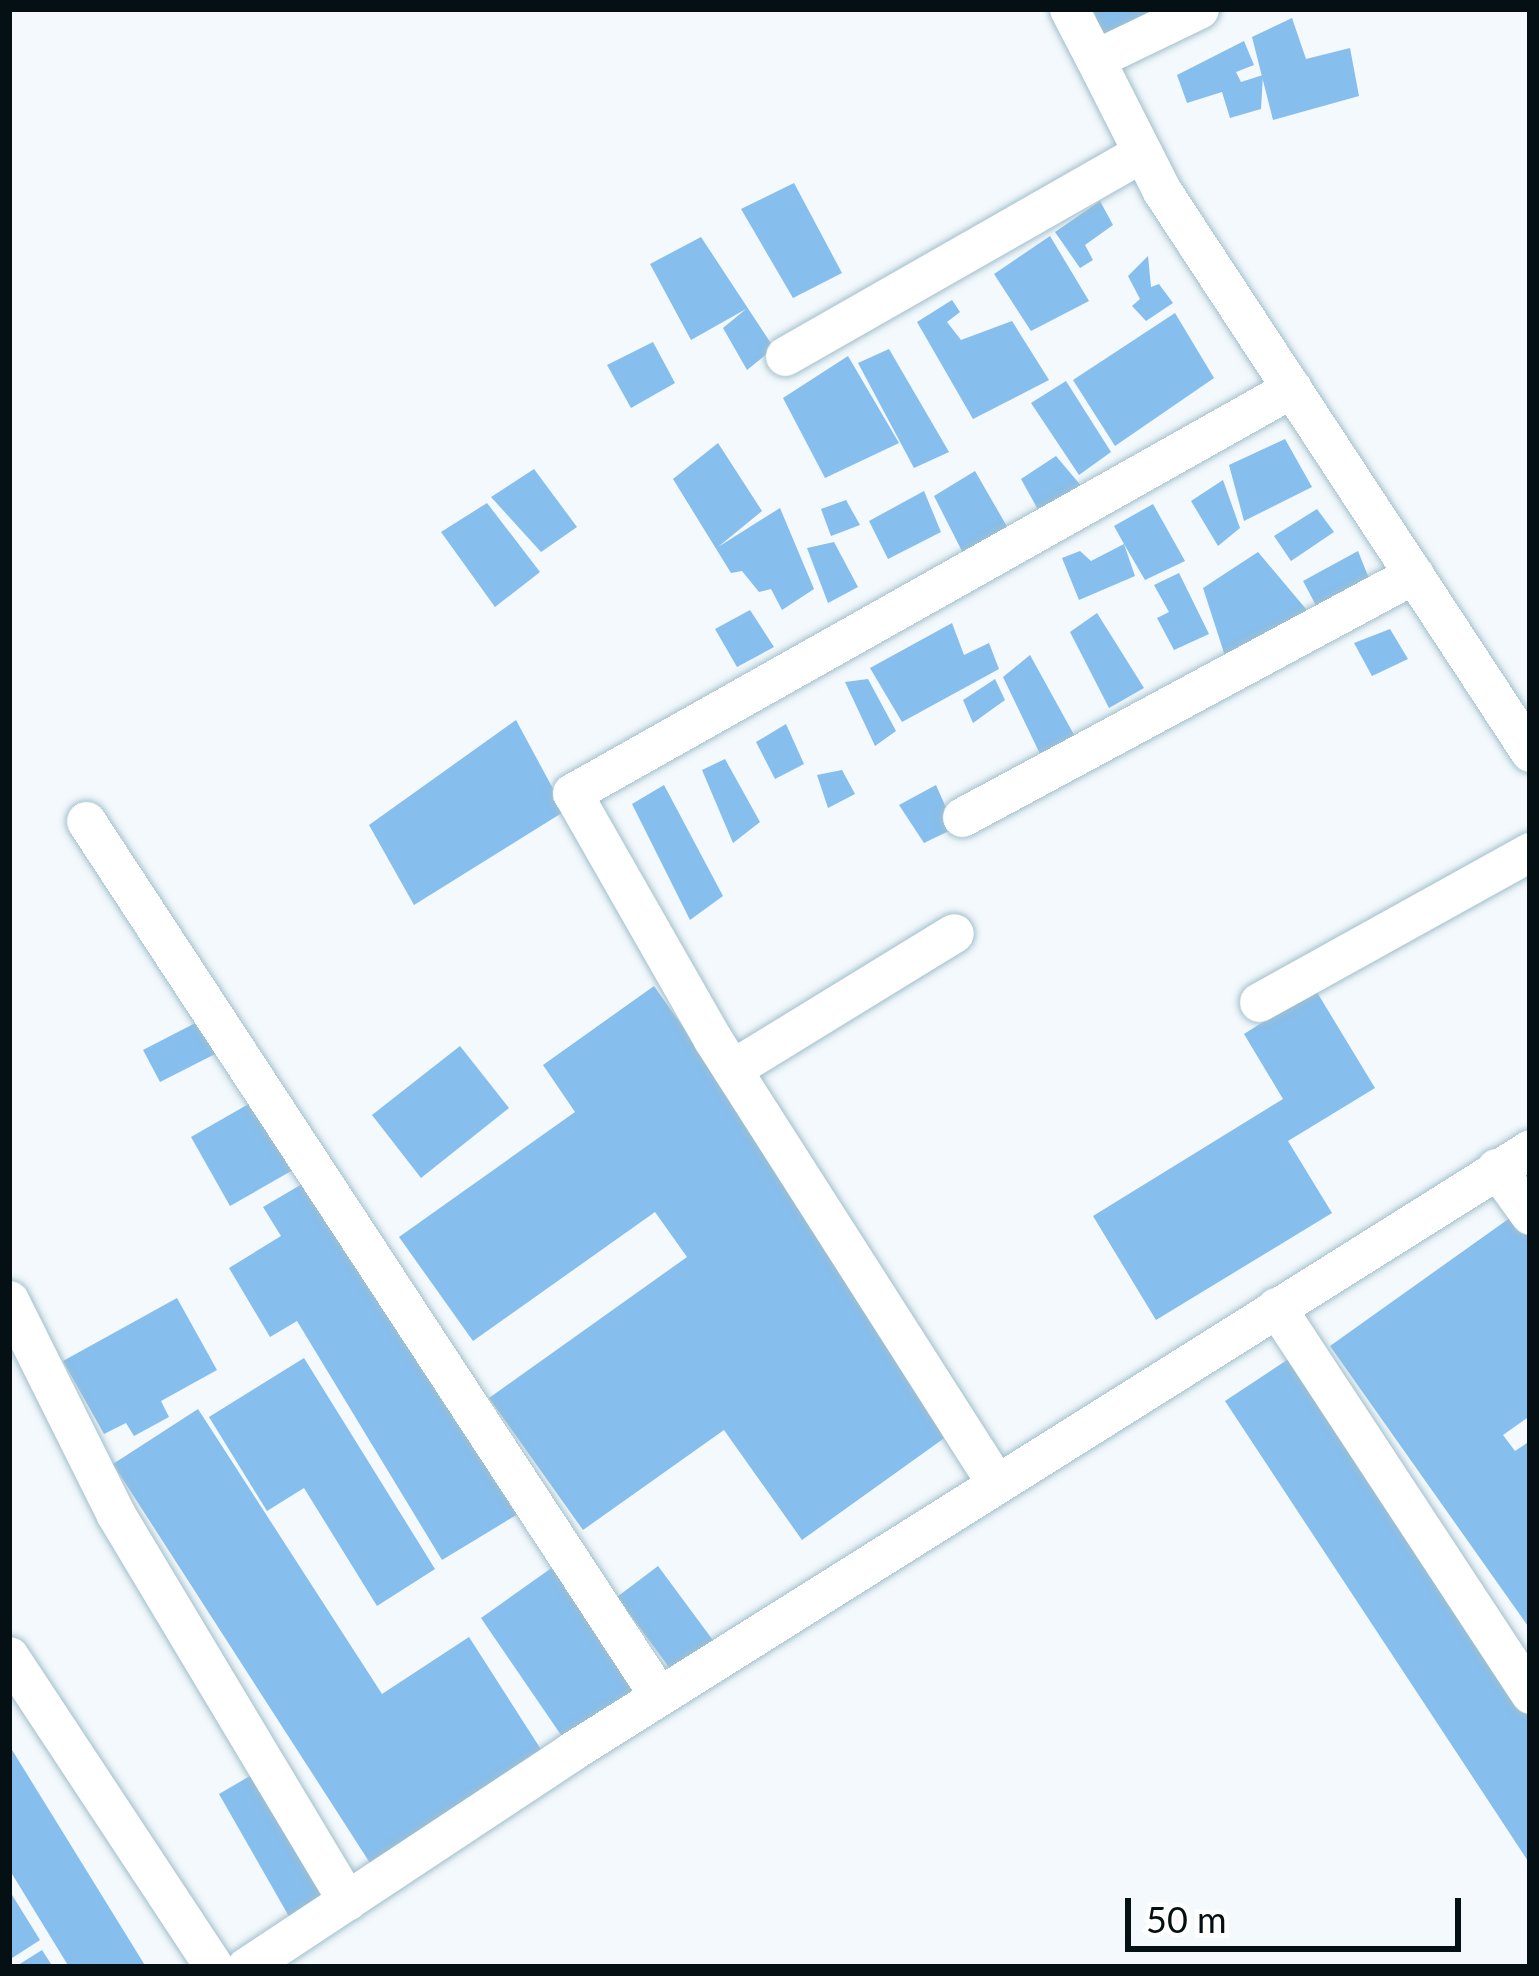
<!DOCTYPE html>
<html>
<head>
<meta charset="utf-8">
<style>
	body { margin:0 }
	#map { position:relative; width:1539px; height:1976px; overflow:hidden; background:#f3f9fc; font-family:Lato,sans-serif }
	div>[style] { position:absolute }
	.building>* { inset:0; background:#86beed }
	.roads { filter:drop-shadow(0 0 3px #a1bfcc) drop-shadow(0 0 3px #a1bfcc) }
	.minor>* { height:39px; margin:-19.5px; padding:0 19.5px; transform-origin:19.5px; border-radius:19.5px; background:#fff }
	span { translate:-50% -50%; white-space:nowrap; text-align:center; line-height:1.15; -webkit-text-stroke:12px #fff; paint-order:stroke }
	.frame { position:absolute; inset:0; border:12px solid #051014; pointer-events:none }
	.scale { position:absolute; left:1125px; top:1898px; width:336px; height:54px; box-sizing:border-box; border:6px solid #051014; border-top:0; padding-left:15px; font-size:36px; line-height:42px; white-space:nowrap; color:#051014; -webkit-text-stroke:9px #fff; paint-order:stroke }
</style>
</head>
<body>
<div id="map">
	<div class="building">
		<div style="clip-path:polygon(1093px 9px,1174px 9px,1106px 44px)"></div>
		<div style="clip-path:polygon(1292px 18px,1306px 59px,1350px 48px,1359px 96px,1273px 120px,1252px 37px)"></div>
		<div style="clip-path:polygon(1244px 41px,1254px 65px,1236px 72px,1241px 82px,1263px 75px,1261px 109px,1230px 118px,1222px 92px,1187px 103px,1177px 75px)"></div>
		<div style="clip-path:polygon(794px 183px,842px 273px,793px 298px,741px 209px)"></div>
		<div style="clip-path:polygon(1100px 201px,1113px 225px,1085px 245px,1093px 260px,1080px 268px,1055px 232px)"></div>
		<div style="clip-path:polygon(1050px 236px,1089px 301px,1031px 331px,994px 274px)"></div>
		<div style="clip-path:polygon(701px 237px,774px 348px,747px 370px,723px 328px,746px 309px,691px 340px,650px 264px)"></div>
		<div style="clip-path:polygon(1148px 256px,1151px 287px,1159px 284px,1173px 303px,1146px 321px,1132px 306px,1140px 299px,1128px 276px)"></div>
		<div style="clip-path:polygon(952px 300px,960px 312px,947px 322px,961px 340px,1012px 321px,1049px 380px,973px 419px,917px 322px)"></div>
		<div style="clip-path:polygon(1175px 313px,1214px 378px,1115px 446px,1073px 380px)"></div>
		<div style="clip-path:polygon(653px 342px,675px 383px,631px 408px,607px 365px)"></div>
		<div style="clip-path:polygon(889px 349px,949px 452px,914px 468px,858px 363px)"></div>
		<div style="clip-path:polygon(848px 356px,899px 443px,825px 478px,783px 398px)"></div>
		<div style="clip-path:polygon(1066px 381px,1111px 452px,1079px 475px,1031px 403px)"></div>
		<div style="clip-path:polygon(1285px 439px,1312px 487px,1244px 521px,1229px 465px)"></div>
		<div style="clip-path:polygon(718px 443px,762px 511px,718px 547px,780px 508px,814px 589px,782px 610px,771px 589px,759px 592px,742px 571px,731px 573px,673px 479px)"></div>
		<div style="clip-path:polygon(1056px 456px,1088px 494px,1041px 515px,1021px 479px)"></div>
		<div style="clip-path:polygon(534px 469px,577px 527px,541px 552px,491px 497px)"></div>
		<div style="clip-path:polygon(975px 471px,1009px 530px,966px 559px,934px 496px)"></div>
		<div style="clip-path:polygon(1223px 480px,1240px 528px,1218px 546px,1191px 501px)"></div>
		<div style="clip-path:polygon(924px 491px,941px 532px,888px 559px,869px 521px)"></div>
		<div style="clip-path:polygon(846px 500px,860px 525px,831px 536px,821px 509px)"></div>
		<div style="clip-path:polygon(487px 503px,540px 572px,495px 607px,441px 532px)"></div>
		<div style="clip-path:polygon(1153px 504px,1185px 561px,1145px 580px,1124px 544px,1135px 576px,1079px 600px,1062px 558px,1080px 551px,1091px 561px,1124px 544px,1114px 526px)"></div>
		<div style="clip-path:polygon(1317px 509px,1334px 532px,1291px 561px,1274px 536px)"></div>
		<div style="clip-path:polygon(834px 542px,858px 587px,828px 603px,807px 548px)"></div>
		<div style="clip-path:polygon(1358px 551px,1372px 586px,1320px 613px,1303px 581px)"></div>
		<div style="clip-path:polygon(1258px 552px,1311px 615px,1226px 659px,1203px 588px)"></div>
		<div style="clip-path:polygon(1179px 573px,1209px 634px,1174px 650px,1157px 618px,1169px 612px,1154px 585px)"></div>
		<div style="clip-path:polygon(750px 610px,774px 647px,737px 667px,715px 629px)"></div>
		<div style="clip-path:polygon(1097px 613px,1144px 688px,1109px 708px,1070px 632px)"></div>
		<div style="clip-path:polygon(952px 623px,964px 655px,989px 643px,999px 669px,902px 722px,870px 668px)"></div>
		<div style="clip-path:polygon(1390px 629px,1408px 659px,1372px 676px,1354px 643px)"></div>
		<div style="clip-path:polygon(1030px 655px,1078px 742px,1041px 756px,1003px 677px)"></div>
		<div style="clip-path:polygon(868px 679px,896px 731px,875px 746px,845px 682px)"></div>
		<div style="clip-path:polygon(995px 679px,1005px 700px,973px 723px,963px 700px)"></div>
		<div style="clip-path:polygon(516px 720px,565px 811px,414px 905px,369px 825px)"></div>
		<div style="clip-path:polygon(786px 724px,804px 764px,775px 779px,756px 742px)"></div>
		<div style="clip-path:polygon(725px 759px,760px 822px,733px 843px,702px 770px)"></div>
		<div style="clip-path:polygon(842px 770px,855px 794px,828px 808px,817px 775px)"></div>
		<div style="clip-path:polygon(664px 785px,723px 896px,690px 920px,632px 804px)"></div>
		<div style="clip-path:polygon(936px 785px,955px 828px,924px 843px,899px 805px)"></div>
		<div style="clip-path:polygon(654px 986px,964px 1424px,802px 1540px,724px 1430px,583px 1530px,489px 1398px,687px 1257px,655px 1212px,473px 1341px,399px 1237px,575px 1112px,543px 1065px)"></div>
		<div style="clip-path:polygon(1315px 989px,1375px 1088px,1288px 1141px,1332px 1213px,1156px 1320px,1093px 1216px,1283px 1099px,1244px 1034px)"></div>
		<div style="clip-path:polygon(207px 1017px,223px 1050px,160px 1082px,143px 1050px)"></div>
		<div style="clip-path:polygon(460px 1046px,509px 1108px,421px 1178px,372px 1115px)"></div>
		<div style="clip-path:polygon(261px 1097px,300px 1166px,230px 1206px,191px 1137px)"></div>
		<div style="clip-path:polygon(314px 1177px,518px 1514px,442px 1560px,297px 1321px,270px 1337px,229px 1268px,281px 1236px,263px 1207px)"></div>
		<div style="clip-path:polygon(1521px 1210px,1530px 1223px,1530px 1416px,1503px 1435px,1515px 1451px,1530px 1441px,1530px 1629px,1330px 1346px)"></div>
		<div style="clip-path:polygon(177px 1298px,217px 1370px,161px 1401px,169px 1417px,134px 1436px,126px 1423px,104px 1434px,63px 1361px)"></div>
		<div style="clip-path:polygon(1296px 1354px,1530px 1710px,1530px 1864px,1225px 1401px)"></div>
		<div style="clip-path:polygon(304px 1358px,435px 1569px,377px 1606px,304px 1488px,267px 1511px,209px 1417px)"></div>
		<div style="clip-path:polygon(198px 1409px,382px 1694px,469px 1637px,542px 1751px,370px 1863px,113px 1464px)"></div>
		<div style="clip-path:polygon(560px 1562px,651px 1695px,572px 1751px,481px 1618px)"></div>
		<div style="clip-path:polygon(658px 1566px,715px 1643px,674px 1674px,617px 1597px)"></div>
		<div style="clip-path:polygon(9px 1745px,146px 1967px,69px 1967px,9px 1869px)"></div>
		<div style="clip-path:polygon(255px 1773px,327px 1899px,291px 1920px,219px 1794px)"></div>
		<div style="clip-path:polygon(9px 1890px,40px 1940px,9px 1960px)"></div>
		<div style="clip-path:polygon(42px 1950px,53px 1967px,15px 1967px)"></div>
	</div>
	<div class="roads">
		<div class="minor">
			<div style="left:1069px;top:9px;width:56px;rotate:62.5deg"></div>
			<div style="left:1199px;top:9px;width:115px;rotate:154.3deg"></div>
			<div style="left:1095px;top:59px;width:148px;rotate:63.1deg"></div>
			<div style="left:1162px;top:191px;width:671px;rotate:56.74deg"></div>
			<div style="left:785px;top:356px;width:411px;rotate:-29.7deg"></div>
			<div style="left:962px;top:817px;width:513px;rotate:-28.26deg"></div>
			<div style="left:86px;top:821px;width:1046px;rotate:56.78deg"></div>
			<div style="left:1259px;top:1002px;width:310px;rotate:-29deg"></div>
			<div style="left:732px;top:1069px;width:260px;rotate:-31.5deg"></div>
			<div style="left:1496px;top:1168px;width:58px;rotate:54.1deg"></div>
			<div style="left:9px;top:1300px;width:238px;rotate:63.5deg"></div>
			<div style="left:115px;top:1513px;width:452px;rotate:59.1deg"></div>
			<div style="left:1276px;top:1307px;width:463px;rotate:56.7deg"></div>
			<div style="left:996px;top:1483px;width:528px;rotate:-122.55deg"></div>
			<div style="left:712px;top:1038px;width:282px;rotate:-119.7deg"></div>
			<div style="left:572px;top:793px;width:826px;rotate:-29.36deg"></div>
			<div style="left:9px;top:1656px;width:372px;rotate:56.6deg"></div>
			<div style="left:246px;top:1967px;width:391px;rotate:-33.5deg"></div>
			<div style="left:572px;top:1751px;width:1131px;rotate:-32.14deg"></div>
		</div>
	</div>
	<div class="frame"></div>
	<div class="scale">50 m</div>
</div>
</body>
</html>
